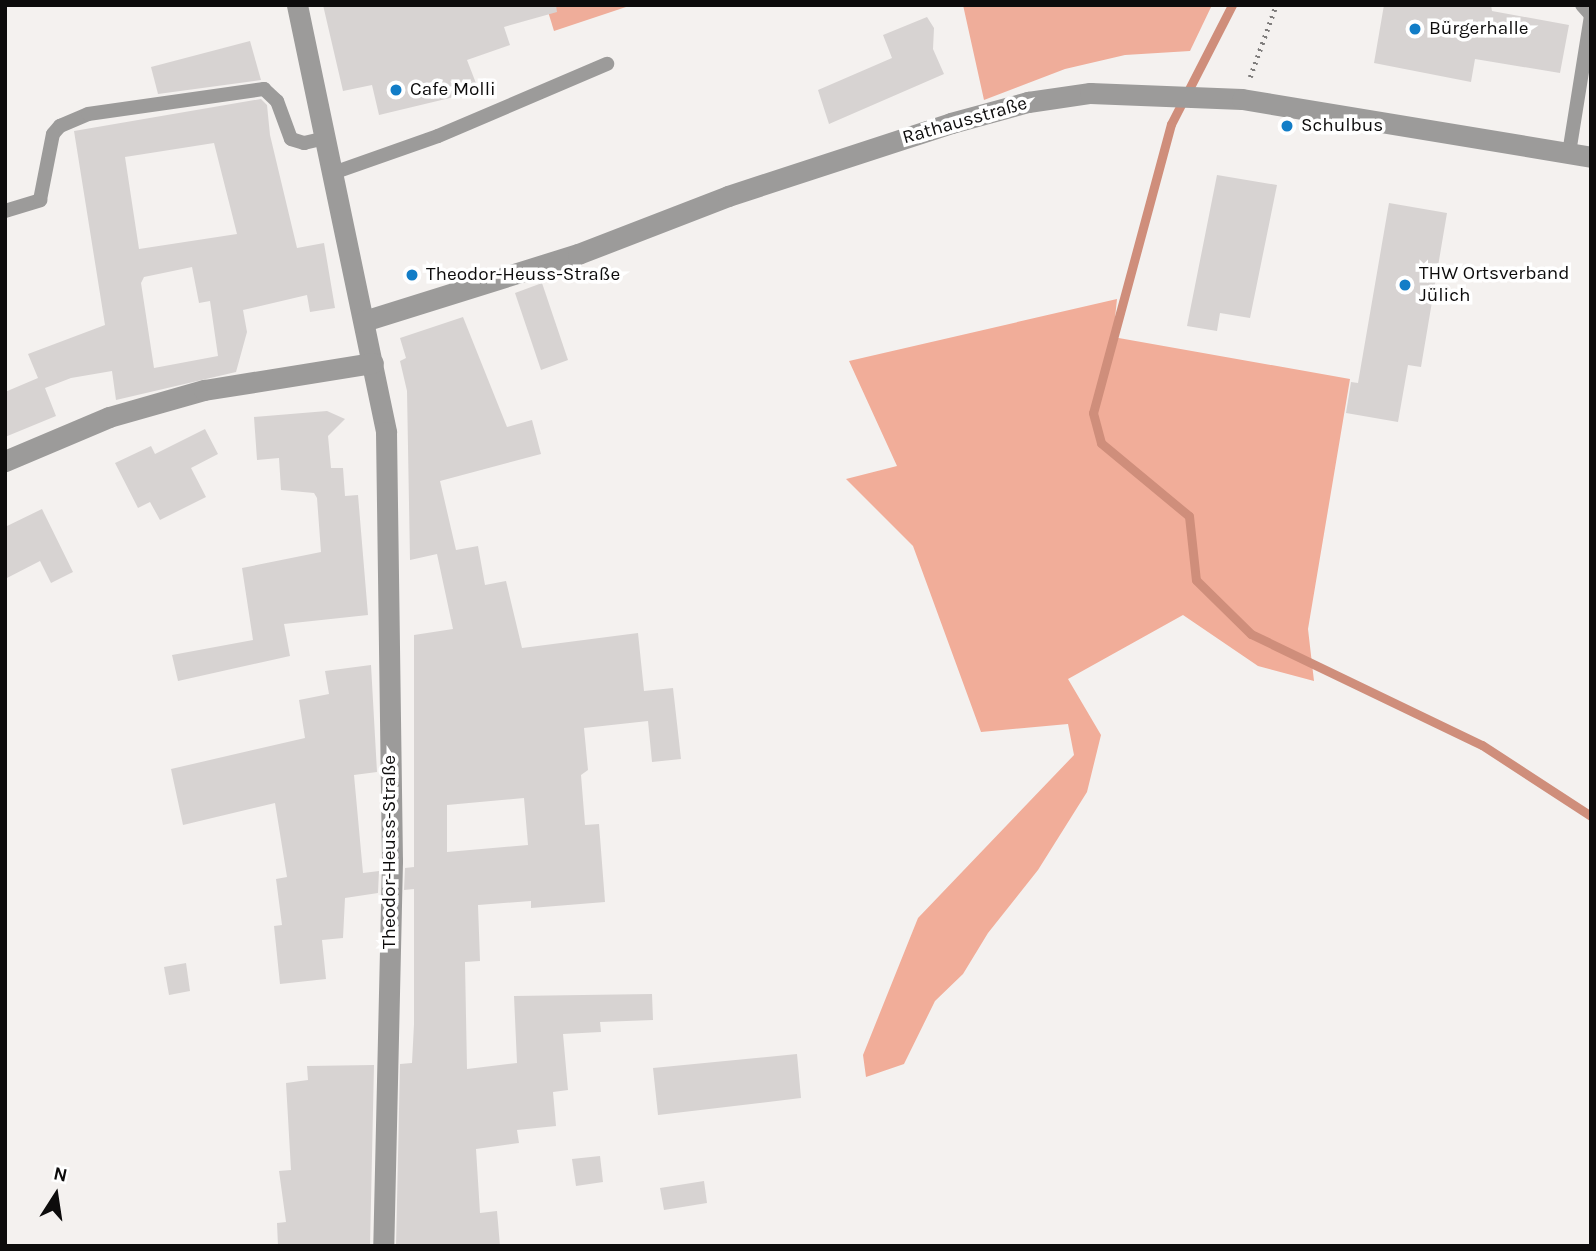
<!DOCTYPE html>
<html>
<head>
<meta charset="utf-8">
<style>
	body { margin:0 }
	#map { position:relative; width:1596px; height:1251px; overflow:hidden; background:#f4f1ef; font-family:Karla,sans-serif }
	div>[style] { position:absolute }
	.green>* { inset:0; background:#efad9a }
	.forest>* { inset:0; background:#f1ad99 }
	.stream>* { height:9px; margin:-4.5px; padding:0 4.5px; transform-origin:4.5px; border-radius:4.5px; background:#cf8e7b }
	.building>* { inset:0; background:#d7d3d2 }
	.path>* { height:4.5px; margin-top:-2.25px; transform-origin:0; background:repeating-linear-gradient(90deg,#7f7d7c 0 2px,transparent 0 7px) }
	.lane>* { height:14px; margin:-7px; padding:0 7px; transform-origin:7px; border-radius:7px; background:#9c9b9a }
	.street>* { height:21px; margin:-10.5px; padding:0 10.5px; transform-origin:10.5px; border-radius:10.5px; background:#9c9b9a }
	.dots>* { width:19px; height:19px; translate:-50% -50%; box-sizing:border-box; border:4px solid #fff; border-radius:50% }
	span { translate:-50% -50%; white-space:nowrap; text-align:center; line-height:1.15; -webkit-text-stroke:7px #fff; paint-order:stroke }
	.poi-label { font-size:19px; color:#0d0c0c }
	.left { translate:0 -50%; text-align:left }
	.street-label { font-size:19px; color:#0d0c0c }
	.frame { position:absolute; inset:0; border:7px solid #0d0c0c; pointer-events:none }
	.north { position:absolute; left:21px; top:1160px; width:70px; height:70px; -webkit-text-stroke:5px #fff; paint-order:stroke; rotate:12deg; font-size:19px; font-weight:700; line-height:28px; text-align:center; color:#0d0c0c }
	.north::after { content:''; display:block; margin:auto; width:24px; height:32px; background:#0d0c0c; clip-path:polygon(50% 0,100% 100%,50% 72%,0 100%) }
</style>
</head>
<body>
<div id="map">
	<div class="green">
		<div style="clip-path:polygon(546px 5px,632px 5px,554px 31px)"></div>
		<div style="clip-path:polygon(963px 5px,1212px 5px,1190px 51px,1125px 55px,1065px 69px,984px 100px)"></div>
	</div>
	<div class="forest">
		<div style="clip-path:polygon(1117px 299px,1113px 337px,1350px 379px,1308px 629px,1314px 681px,1258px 666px,1183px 615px,1068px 679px,1101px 735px,1087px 792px,1038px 870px,988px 933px,963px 974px,935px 1001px,904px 1064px,866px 1077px,863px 1055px,918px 918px,1074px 755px,1068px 724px,981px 732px,913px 546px,846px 479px,897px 466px,849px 361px)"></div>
	</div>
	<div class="stream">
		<div style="left:1232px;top:5px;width:134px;rotate:117.1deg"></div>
		<div style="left:1171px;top:124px;width:299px;rotate:105.1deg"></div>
		<div style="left:1093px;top:413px;width:31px;rotate:75deg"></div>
		<div style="left:1101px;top:443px;width:114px;rotate:39.7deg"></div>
		<div style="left:1189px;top:516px;width:64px;rotate:83.8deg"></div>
		<div style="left:1196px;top:580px;width:77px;rotate:44.5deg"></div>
		<div style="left:1251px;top:634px;width:256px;rotate:25.7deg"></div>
		<div style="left:1482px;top:745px;width:130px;rotate:33.1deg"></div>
	</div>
	<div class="building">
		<div style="clip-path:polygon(323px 5px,556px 5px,557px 12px,504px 27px,510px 45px,467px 60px,479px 91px,379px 115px,372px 85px,343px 91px)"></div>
		<div style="clip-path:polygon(1384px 5px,1491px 5px,1492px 11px,1569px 25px,1560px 73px,1475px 59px,1471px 82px,1374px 63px)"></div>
		<div style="clip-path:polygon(927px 17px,934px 28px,933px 49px,944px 74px,829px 124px,818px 90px,892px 58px,883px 35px)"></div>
		<div style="clip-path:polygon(250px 41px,261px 80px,158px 94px,151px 67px)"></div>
		<div style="clip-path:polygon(evenodd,261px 99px,267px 105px,270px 135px,297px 248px,324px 243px,335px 308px,310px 312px,307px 295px,243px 310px,247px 332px,236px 372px,116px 400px,112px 371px,71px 378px,45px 388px,56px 416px,5px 437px,5px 392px,38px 378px,28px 354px,105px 325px,74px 131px,261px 99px,214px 143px,237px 234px,139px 249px,125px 157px,214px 143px,261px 99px,192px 267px,199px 303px,210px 301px,218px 356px,154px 368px,141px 283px,144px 277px,192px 267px)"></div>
		<div style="clip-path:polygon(1217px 175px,1277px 185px,1250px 318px,1220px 313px,1217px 331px,1187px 326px)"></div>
		<div style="clip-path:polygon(1389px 203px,1447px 213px,1421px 367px,1408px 365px,1398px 422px,1346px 413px,1351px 382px,1358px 383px)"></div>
		<div style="clip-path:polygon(542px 283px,568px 360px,541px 370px,515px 293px)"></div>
		<div style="clip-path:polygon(evenodd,463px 317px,507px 427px,532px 420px,541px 454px,440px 481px,456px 550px,478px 546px,485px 585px,506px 581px,522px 648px,638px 633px,644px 691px,673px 688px,681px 759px,652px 762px,648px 721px,584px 728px,588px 770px,581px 775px,585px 825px,599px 824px,605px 902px,531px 908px,531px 901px,478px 905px,480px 961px,465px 962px,467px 1069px,517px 1063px,514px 996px,652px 994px,653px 1020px,600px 1022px,601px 1032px,563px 1034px,568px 1090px,553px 1092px,556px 1126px,517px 1130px,519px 1143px,476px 1149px,480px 1213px,497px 1211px,500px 1246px,396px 1246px,400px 1064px,412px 1063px,414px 1024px,414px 889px,404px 890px,405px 868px,414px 867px,414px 635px,453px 629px,437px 554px,410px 560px,407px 391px,400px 361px,406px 358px,400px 338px,463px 317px,524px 798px,528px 845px,447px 852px,447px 805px,524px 798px)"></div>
		<div style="clip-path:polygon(327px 411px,345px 419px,328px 436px,331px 468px,343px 468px,345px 496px,358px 495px,368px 615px,284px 624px,290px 656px,178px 681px,172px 655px,253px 640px,242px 568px,321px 552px,317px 498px,314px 493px,281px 490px,279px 458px,257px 460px,254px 417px)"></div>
		<div style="clip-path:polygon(205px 429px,218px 454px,191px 468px,206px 497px,160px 520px,150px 502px,138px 508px,115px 463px,151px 446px,155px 454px)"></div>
		<div style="clip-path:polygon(42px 509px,73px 572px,51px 583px,40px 561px,5px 579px,5px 527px)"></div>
		<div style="clip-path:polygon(371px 665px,377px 772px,354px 775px,363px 873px,379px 871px,378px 893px,345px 898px,343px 938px,322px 940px,326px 979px,280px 984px,274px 926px,282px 925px,276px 879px,287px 877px,275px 803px,183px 825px,171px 769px,305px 738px,299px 700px,329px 694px,325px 671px)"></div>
		<div style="clip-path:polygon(186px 963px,190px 991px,169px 995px,164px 967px)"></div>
		<div style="clip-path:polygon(797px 1054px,801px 1098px,658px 1115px,653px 1068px)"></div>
		<div style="clip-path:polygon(374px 1065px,370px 1246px,278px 1246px,277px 1223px,286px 1222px,279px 1171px,291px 1170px,286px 1083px,308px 1080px,307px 1066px)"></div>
		<div style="clip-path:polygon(600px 1156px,603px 1182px,576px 1186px,572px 1159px)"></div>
		<div style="clip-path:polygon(704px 1181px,707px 1203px,664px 1210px,660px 1188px)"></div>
	</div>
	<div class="path">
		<div style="left:1250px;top:77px;width:77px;rotate:-70.1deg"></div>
	</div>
	<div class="lane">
		<div style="left:1569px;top:153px;width:140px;rotate:-80.9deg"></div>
		<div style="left:1591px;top:15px;width:13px;rotate:-132deg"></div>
		<div style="left:333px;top:173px;width:111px;rotate:-19.4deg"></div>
		<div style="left:438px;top:136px;width:184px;rotate:-23.1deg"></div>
		<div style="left:5px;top:211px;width:37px;rotate:-17deg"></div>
		<div style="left:40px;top:200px;width:67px;rotate:-78.9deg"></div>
		<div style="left:53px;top:134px;width:11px;rotate:-49deg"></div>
		<div style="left:60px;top:126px;width:30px;rotate:-23deg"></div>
		<div style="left:88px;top:114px;width:178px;rotate:-8.1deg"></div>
		<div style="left:264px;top:89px;width:18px;rotate:43deg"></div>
		<div style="left:277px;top:101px;width:40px;rotate:69.8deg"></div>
		<div style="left:291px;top:139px;width:14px;rotate:17deg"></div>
		<div style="left:304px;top:143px;width:22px;rotate:-13deg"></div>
	</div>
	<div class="street">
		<div style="left:297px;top:5px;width:436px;rotate:78.2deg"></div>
		<div style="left:386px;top:432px;width:429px;rotate:89.2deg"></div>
		<div style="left:392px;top:861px;width:385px;rotate:91.3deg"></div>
		<div style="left:364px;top:321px;width:224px;rotate:-17.4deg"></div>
		<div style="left:578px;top:254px;width:161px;rotate:-21.1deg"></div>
		<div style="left:728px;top:196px;width:235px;rotate:-18.1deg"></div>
		<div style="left:951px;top:123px;width:80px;rotate:-15.3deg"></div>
		<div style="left:1028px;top:102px;width:63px;rotate:-8.3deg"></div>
		<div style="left:1090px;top:93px;width:152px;rotate:2.3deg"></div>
		<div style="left:1242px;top:99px;width:354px;rotate:9.4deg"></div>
		<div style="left:5px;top:461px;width:113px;rotate:-22.9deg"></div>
		<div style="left:109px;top:417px;width:99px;rotate:-15.9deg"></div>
		<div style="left:204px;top:390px;width:171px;rotate:-9.1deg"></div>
	</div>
	<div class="dots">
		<div style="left:1415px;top:29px;background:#127dc7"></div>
		<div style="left:396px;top:90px;background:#127dc7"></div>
		<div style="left:1287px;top:126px;background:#127dc7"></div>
		<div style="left:412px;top:275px;background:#127dc7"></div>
		<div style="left:1405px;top:285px;background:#127dc7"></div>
	</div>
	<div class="poi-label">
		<span class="left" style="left:1429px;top:29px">Bürgerhalle</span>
		<span class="left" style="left:410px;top:90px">Cafe Molli</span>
		<span class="left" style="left:1301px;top:126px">Schulbus</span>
		<span class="left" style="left:1419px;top:285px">THW Ortsverband<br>Jülich</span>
		<span class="left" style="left:426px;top:275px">Theodor-Heuss-Straße</span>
	</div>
	<div class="street-label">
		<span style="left:965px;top:121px;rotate:-16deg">Rathausstraße</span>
		<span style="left:390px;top:852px;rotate:-90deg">Theodor-Heuss-Straße</span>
	</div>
	<div class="frame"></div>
	<div class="north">N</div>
</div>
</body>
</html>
